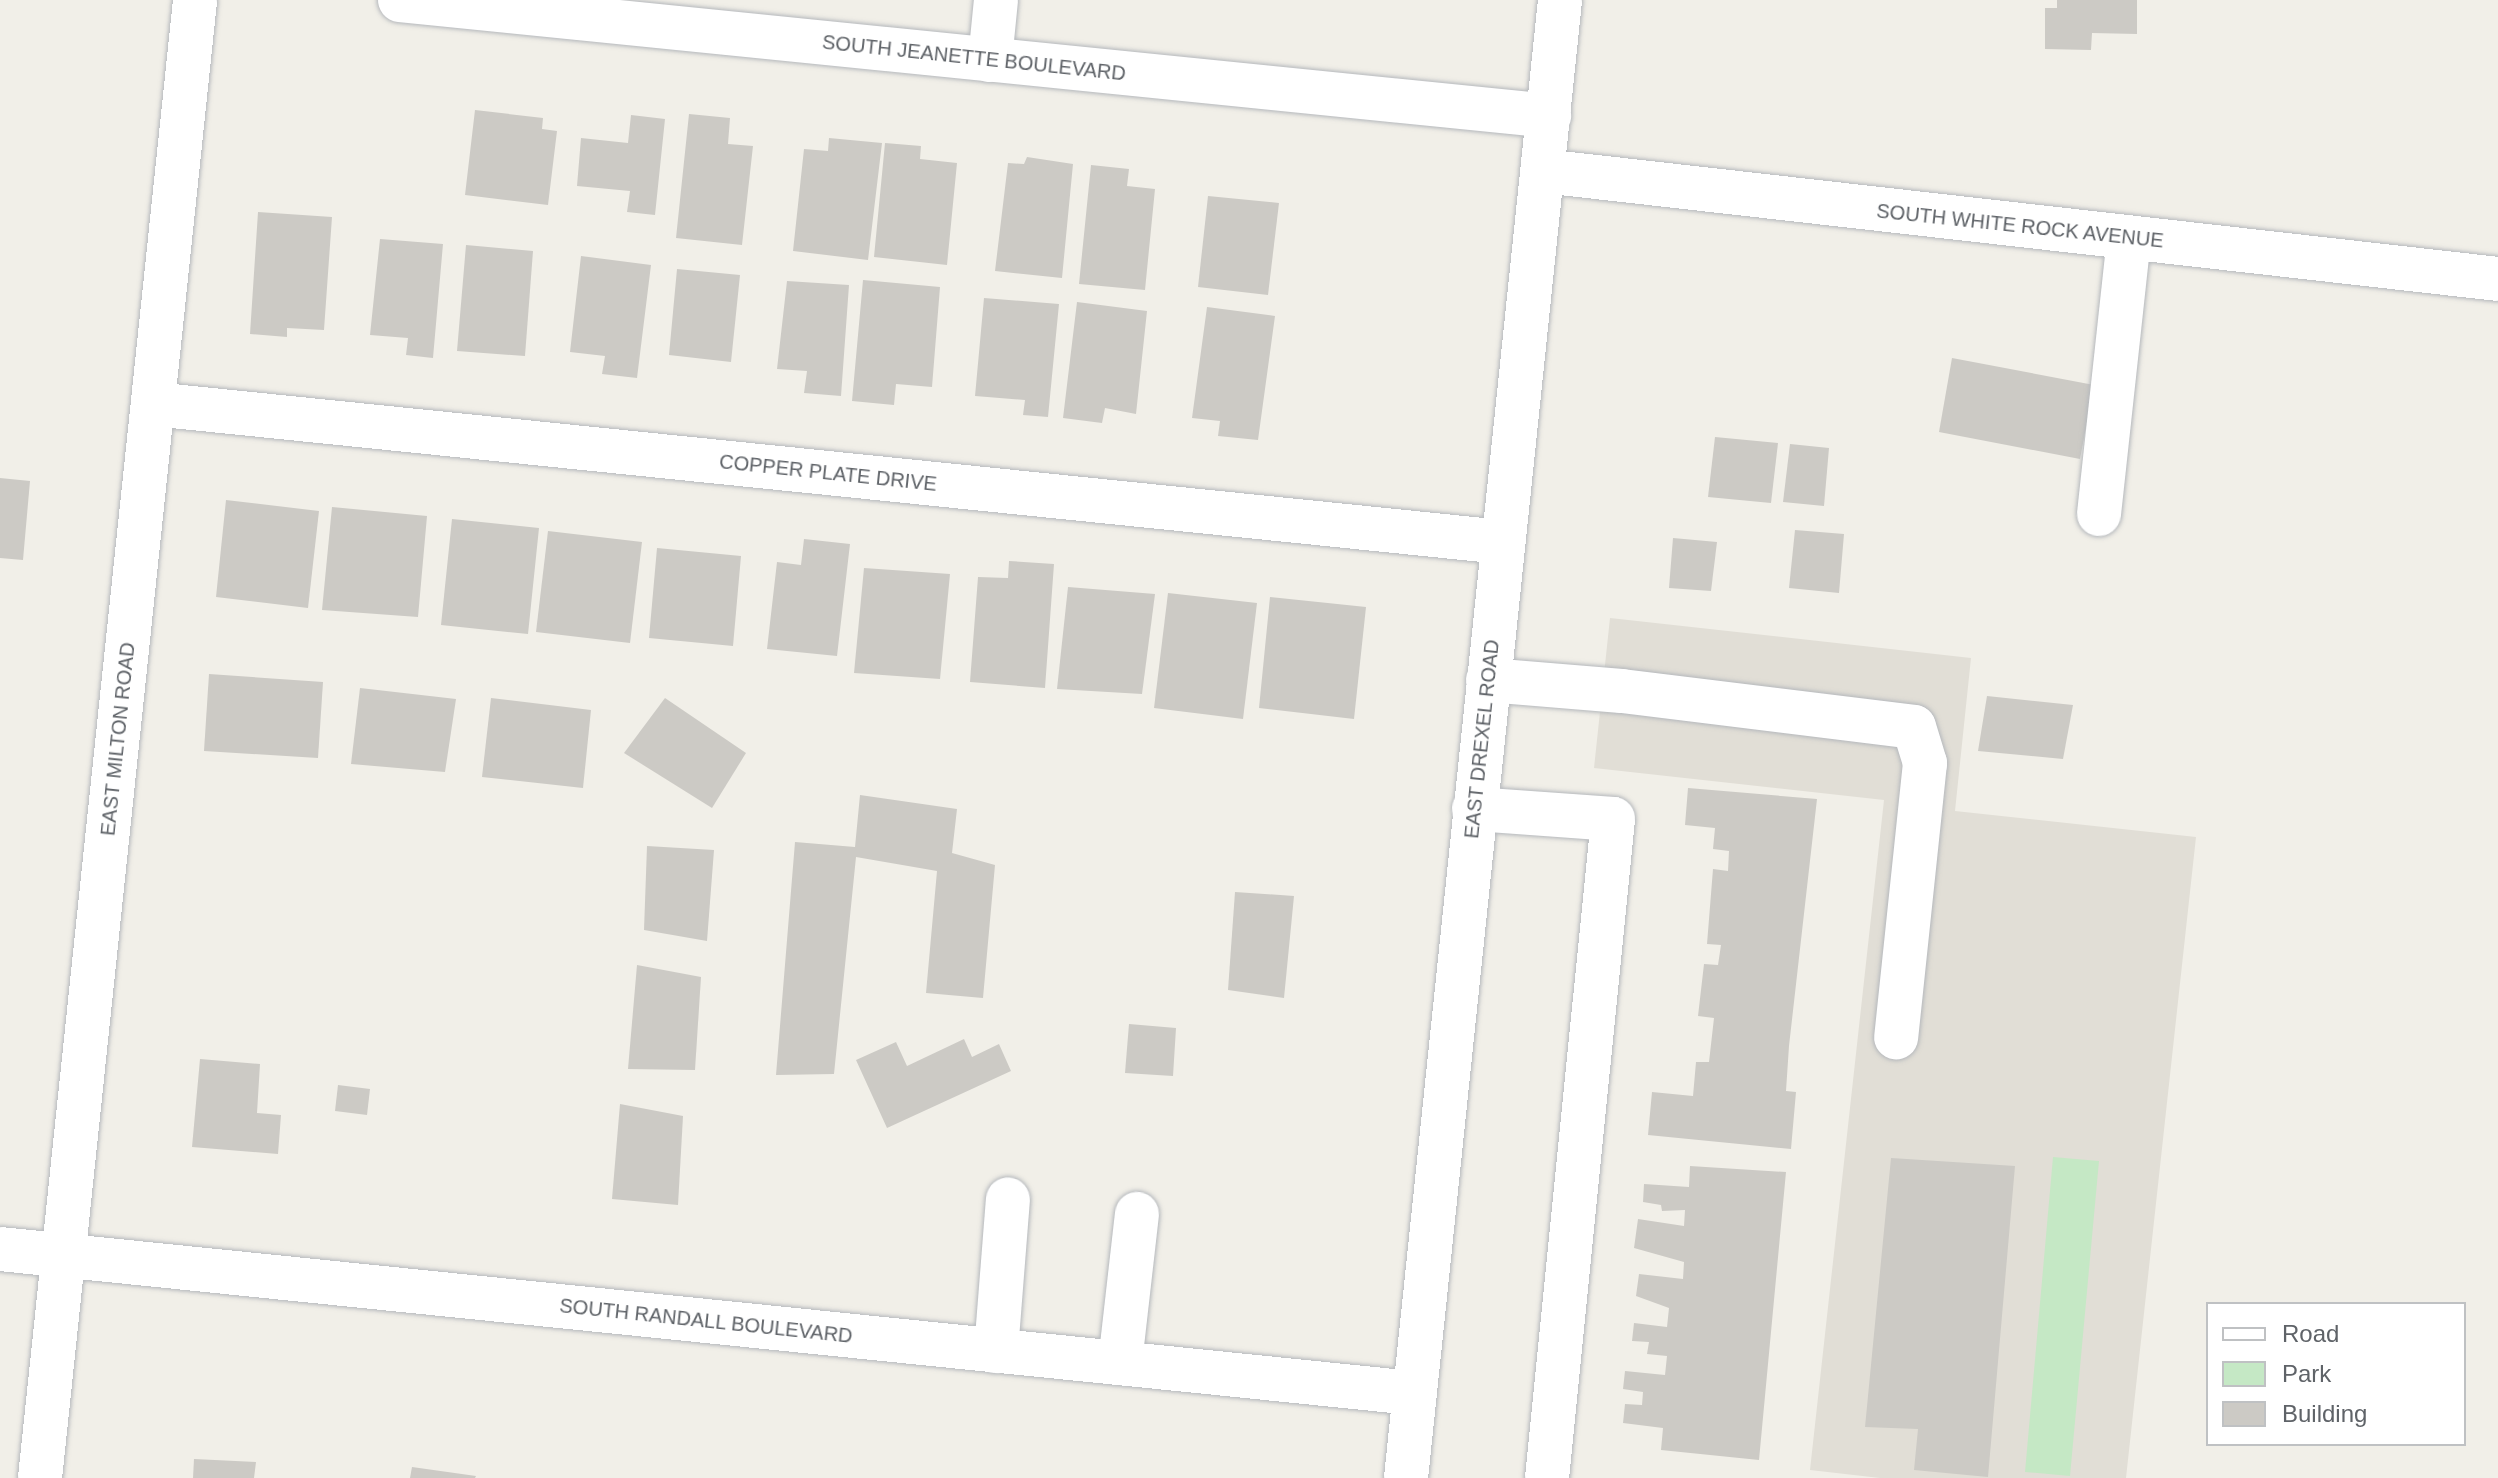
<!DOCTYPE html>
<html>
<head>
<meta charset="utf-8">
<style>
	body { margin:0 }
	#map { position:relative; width:2498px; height:1478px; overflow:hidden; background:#f1efe8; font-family:Helvetica,sans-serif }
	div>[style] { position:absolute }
	.education>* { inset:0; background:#e1ded6 }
	.green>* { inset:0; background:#c5e8c5 }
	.building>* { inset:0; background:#cccac5 }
	.roads { filter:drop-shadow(0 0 2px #b5b8bc) drop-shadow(0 0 2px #b5b8bc) }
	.minor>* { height:44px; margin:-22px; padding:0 22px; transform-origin:22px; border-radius:22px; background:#fff }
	span { translate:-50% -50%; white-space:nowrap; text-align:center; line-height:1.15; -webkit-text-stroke:6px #fff; paint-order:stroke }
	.street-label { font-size:20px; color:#5f6368 }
	.legend { position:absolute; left:2206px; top:1302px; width:260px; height:144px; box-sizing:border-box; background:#fff; border:2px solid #bfc1c3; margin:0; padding:10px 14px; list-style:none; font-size:24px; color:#5f6368 }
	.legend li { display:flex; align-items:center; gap:16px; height:40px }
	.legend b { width:40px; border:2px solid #bfc1c3 }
</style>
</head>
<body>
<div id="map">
	<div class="education">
		<div style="clip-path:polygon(1610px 618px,1971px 658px,1955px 811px,2196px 837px,2126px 1478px,1880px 1478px,1810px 1470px,1884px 800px,1594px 768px)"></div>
	</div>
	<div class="green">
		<div style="clip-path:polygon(2053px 1157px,2099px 1161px,2070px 1476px,2025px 1472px)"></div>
	</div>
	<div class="building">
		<div style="clip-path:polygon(2057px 0,2137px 0,2137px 34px,2092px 33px,2091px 50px,2045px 49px,2045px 8px,2057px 8px)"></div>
		<div style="clip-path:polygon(475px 110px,543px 118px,542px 129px,557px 131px,548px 205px,465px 195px)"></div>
		<div style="clip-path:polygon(689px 114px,730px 118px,728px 144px,753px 146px,742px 245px,676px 238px)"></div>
		<div style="clip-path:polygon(631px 115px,665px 119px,655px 215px,627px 212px,630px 191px,577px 186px,581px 138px,628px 143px)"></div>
		<div style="clip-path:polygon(829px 138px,882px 143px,868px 260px,793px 251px,804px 149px,828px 151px)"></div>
		<div style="clip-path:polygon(885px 143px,921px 146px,920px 159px,957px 163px,947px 265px,874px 257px)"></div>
		<div style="clip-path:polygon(1027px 157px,1073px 164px,1062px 278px,995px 271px,1008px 163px,1024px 164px)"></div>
		<div style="clip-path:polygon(1091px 165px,1129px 169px,1127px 186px,1155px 189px,1145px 290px,1079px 284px)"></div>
		<div style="clip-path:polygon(1208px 196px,1279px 203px,1268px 295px,1198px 287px)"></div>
		<div style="clip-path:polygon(258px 212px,332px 217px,324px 330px,287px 328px,287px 337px,250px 334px)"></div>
		<div style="clip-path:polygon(380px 239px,443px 244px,433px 358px,406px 355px,408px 338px,370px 335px)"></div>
		<div style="clip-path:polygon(466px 245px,533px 251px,525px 356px,457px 351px)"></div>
		<div style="clip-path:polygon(581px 256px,651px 265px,637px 378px,602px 374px,605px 356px,570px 352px)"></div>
		<div style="clip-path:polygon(677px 269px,740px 275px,731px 362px,669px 355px)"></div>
		<div style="clip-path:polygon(863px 280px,940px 287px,932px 387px,896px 384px,894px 405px,852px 401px)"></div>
		<div style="clip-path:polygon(787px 281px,849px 285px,841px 396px,804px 393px,807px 371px,777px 369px)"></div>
		<div style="clip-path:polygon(984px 298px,1059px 304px,1048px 417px,1023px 415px,1025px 400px,975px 396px)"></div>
		<div style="clip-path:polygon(1077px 302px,1147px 311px,1136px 414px,1105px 408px,1102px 423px,1063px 418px)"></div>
		<div style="clip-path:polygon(1207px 307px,1275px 316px,1258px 440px,1218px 436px,1220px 421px,1192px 418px)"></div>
		<div style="clip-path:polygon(1952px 358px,2094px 385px,2080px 459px,1939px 432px)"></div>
		<div style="clip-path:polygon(1715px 437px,1778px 443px,1771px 503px,1708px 497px)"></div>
		<div style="clip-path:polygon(1790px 444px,1829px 448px,1824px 506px,1783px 502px)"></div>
		<div style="clip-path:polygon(0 478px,30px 481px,23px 560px,0 558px)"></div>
		<div style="clip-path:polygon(226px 500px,319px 511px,308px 608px,216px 597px)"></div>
		<div style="clip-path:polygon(332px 507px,427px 516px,418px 617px,322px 610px)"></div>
		<div style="clip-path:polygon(452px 519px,539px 528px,528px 634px,441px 625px)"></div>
		<div style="clip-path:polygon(1795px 530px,1844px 534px,1839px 593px,1789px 588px)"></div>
		<div style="clip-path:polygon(548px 531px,642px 542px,630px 643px,536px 632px)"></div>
		<div style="clip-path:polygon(1673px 538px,1717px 542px,1711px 591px,1669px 588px)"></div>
		<div style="clip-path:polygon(804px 539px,850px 544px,837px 656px,767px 649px,777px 562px,801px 565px)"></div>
		<div style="clip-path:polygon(657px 548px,741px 556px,733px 646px,649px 638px)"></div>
		<div style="clip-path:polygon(1009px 561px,1054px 564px,1045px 688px,970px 682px,978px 577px,1008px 578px)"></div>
		<div style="clip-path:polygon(864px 568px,950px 574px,940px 679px,854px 673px)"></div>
		<div style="clip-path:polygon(1068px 587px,1155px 594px,1142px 694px,1057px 689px)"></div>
		<div style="clip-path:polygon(1168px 593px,1257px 603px,1243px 719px,1154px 708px)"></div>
		<div style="clip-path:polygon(1270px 597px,1366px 607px,1354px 719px,1259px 708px)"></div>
		<div style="clip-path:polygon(209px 674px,323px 682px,318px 758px,204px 751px)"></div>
		<div style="clip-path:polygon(360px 688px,456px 699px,445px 772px,351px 764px)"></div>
		<div style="clip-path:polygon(1987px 696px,2073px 705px,2063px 759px,1978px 751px)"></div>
		<div style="clip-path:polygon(491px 698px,591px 710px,583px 788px,482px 777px)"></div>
		<div style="clip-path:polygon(665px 698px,746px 753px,712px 808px,624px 753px)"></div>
		<div style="clip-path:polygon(1688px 788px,1817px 799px,1789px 1046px,1786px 1091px,1796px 1092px,1791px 1149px,1648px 1135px,1652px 1092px,1693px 1096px,1696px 1062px,1709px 1062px,1714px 1018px,1698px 1016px,1704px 964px,1718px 965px,1721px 945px,1707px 944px,1713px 869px,1728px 871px,1729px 851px,1713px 849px,1715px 828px,1685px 825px)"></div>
		<div style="clip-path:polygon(860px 795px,957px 809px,952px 853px,995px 865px,983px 998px,926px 993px,937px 871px,856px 857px,834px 1074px,776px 1075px,795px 842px,855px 847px)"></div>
		<div style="clip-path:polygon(647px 846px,714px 850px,707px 941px,644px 930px)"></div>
		<div style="clip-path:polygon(1235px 892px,1294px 896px,1284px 998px,1228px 990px)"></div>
		<div style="clip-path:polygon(637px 965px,701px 977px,695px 1070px,628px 1069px)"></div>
		<div style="clip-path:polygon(1129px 1024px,1176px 1028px,1173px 1076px,1125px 1073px)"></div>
		<div style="clip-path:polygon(964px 1039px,972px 1057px,999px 1044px,1011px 1071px,887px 1128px,856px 1060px,896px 1042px,907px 1066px)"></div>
		<div style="clip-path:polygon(200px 1059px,260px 1064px,257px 1113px,281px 1115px,278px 1154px,192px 1147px)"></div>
		<div style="clip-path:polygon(338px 1085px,370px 1089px,367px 1115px,335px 1111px)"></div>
		<div style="clip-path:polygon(620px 1104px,683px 1116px,678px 1205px,612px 1199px)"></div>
		<div style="clip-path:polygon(1891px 1158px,2015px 1166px,1988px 1477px,1914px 1470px,1918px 1429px,1865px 1427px)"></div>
		<div style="clip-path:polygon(1690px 1166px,1786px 1172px,1759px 1460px,1661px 1450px,1663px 1428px,1623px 1423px,1625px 1404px,1642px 1405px,1643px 1392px,1623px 1389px,1625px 1371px,1665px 1375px,1667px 1356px,1647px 1354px,1649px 1342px,1632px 1341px,1634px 1323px,1667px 1327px,1669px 1308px,1636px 1296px,1639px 1274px,1683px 1279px,1684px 1262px,1634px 1248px,1638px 1219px,1684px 1226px,1685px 1210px,1662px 1211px,1661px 1205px,1643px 1202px,1644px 1184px,1689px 1187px)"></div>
		<div style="clip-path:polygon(194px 1459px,256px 1462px,254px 1478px,193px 1478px)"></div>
		<div style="clip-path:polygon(412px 1467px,476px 1476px,475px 1478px,410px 1478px)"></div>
	</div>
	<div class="roads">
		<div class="minor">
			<div style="left:400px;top:0;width:1155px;rotate:5.76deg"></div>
			<div style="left:990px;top:60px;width:60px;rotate:-84.3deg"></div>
			<div style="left:1543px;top:171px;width:961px;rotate:6.45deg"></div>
			<div style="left:153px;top:404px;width:1357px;rotate:5.84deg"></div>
			<div style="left:2099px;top:514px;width:278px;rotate:-83.8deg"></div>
			<div style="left:1488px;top:680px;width:134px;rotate:4.7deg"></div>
			<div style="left:1622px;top:691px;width:294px;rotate:7deg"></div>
			<div style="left:1914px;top:727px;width:38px;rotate:73deg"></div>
			<div style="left:1925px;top:763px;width:276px;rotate:96deg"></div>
			<div style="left:1474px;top:809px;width:139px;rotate:4.1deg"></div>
			<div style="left:1613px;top:819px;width:662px;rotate:95.72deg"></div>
			<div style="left:0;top:1249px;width:1419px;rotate:5.82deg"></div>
			<div style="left:996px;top:1351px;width:152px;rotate:-85.5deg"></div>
			<div style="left:1120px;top:1363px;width:150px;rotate:-83.5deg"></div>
			<div style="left:40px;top:1478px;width:1486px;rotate:-84.01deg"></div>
			<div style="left:1406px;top:1478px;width:1486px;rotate:-84.05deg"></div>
		</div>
	</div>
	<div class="street-label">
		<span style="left:974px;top:58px;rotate:6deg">SOUTH JEANETTE BOULEVARD</span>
		<span style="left:2020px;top:226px;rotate:6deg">SOUTH WHITE ROCK AVENUE</span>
		<span style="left:828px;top:473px;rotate:6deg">COPPER PLATE DRIVE</span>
		<span style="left:118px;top:739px;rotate:-84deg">EAST MILTON ROAD</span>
		<span style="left:1482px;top:739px;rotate:-84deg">EAST DREXEL ROAD</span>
		<span style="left:706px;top:1321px;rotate:6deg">SOUTH RANDALL BOULEVARD</span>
	</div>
	<ul class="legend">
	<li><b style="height:10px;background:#fff"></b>Road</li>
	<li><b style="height:22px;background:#c5e8c5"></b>Park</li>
	<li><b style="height:22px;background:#cccac5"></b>Building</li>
	</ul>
</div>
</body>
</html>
